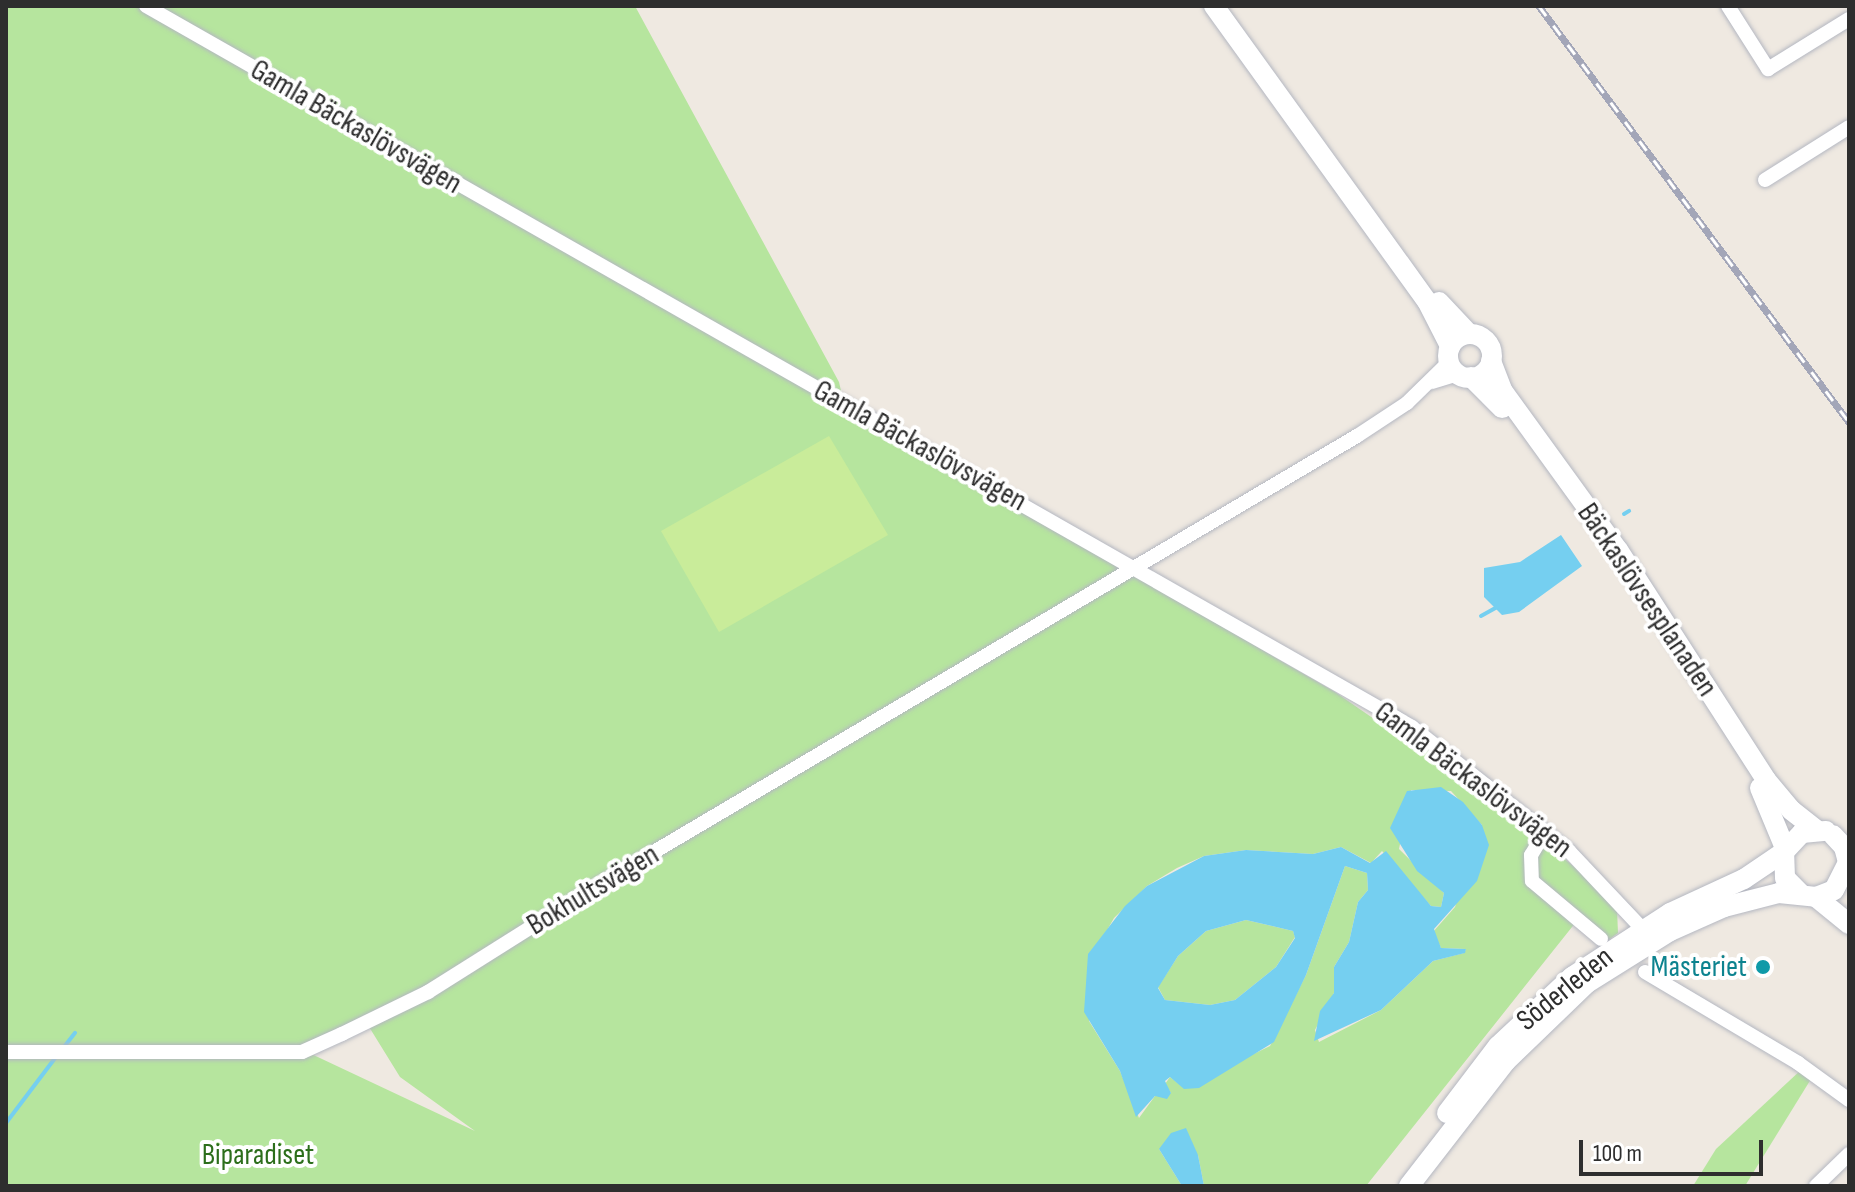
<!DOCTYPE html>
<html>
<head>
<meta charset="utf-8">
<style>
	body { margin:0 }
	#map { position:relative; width:1855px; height:1192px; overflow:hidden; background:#efe9e1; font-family:"Sofia Sans Condensed",sans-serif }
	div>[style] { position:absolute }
	.green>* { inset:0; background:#b6e59e }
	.pitch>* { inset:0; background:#c9ec9a }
	.water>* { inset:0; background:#75cff0 }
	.stream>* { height:4px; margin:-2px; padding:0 2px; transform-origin:2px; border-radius:2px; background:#75cff0 }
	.roads { filter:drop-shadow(0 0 2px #b4b7c1) drop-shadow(0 0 2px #b4b7c1) }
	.street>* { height:14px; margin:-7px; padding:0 7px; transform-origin:7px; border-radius:7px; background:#fff }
	.secondary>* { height:20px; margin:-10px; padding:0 10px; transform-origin:10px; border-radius:10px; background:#fff }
	.secondary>.ring { margin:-10px; padding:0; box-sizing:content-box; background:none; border:20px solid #fff; border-radius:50% }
	.rail>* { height:7px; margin-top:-3.5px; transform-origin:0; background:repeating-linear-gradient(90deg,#fff 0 12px,#a3a6b8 0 24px); box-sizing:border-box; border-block:2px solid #a3a6b8 }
	.dots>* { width:22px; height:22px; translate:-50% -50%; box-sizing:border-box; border:4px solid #fff; border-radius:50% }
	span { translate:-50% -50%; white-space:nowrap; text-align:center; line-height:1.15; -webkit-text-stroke:8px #fff; paint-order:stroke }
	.street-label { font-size:30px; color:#2e2e2e }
	.culture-label { font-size:30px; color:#0d838f }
	.right { translate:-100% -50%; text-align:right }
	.park-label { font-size:30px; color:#2c6e1b }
	.frame { position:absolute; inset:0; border:8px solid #2e2e2e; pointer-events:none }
	.scale { position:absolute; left:1579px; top:1140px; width:184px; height:36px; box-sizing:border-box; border:4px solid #2e2e2e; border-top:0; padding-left:10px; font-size:24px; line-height:28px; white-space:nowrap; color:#2e2e2e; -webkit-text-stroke:6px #fff; paint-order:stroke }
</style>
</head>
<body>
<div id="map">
	<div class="green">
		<div style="clip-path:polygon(evenodd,6px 6px,635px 6px,839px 382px,847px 417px,932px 459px,1335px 692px,1406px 741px,1412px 727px,1595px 885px,1617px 909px,1618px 933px,1600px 946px,1576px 922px,1366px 1186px,1204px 1186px,1198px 1155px,1159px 1149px,1182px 1186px,6px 1186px,6px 6px,1411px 790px,1451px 791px,1482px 825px,1455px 907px,1433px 932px,1441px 948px,1466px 949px,1464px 953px,1433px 961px,1381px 1010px,1319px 1042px,1315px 1030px,1334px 993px,1334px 967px,1349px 942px,1358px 902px,1368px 890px,1367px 873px,1345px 866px,1306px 975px,1270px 1046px,1184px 1088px,1170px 1077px,1165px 1084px,1171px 1093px,1155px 1096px,1139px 1118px,1120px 1071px,1089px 1021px,1106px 932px,1114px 918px,1147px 886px,1177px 868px,1204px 856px,1246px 850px,1313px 854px,1341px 847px,1371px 863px,1382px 851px,1431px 906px,1441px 907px,1444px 893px,1399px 849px,1411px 790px,6px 6px,366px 1022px,400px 1077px,475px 1131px,305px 1051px,366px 1022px)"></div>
		<div style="clip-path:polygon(1246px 920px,1293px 931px,1295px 937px,1276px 967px,1235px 1000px,1210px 1005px,1165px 1000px,1158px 987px,1178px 956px,1206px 931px)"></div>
		<div style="clip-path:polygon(1802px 1069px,1811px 1079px,1745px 1186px,1693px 1186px,1716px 1149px)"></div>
	</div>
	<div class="pitch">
		<div style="clip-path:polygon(829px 436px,888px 535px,719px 632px,661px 531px)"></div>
	</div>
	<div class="water">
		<div style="clip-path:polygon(1561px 535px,1582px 566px,1519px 612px,1502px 615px,1484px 597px,1484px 568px,1520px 562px)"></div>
		<div style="clip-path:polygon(evenodd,1441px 787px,1463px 802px,1482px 825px,1489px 845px,1477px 881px,1434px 929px,1441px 948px,1466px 949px,1465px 953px,1433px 961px,1381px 1010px,1314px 1041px,1320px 1011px,1334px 993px,1334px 967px,1349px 942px,1358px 902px,1368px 890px,1367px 873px,1345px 866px,1306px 975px,1274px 1042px,1199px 1088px,1184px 1089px,1170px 1077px,1165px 1081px,1171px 1093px,1167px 1099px,1155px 1096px,1136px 1117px,1120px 1071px,1084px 1012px,1088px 954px,1125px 906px,1147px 886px,1204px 856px,1246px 850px,1313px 854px,1341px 847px,1370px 863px,1386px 851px,1431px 906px,1441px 907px,1444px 893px,1417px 871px,1390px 828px,1407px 791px,1441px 787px,1246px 920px,1293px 931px,1295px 938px,1276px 967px,1235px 1000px,1210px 1005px,1165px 1000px,1158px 988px,1178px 956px,1206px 931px,1246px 920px)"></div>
		<div style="clip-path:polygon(1186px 1128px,1198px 1155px,1204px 1186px,1182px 1186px,1159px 1149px,1171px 1133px)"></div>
	</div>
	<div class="stream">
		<div style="left:1624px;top:514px;width:6px;rotate:-31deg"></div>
		<div style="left:1481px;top:616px;width:18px;rotate:-29deg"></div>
		<div style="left:64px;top:1047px;width:18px;rotate:-52deg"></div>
		<div style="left:6px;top:1123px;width:83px;rotate:-52.9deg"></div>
	</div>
	<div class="roads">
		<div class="street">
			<div style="left:146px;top:6px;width:1457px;rotate:29.66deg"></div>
			<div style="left:1412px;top:727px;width:200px;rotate:38.3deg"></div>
			<div style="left:1569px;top:851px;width:118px;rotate:46.7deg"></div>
			<div style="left:1728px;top:6px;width:75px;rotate:57.6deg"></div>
			<div style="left:1768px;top:69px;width:95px;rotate:-31.7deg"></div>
			<div style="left:1765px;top:180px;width:99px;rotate:-32.2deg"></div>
			<div style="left:1432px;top:382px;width:27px;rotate:-17deg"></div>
			<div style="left:1545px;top:832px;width:27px;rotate:121deg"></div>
			<div style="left:1531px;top:855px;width:26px;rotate:88deg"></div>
			<div style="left:1532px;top:881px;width:90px;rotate:40deg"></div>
			<div style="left:1645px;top:972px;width:178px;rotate:30.7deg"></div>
			<div style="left:1798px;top:1063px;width:63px;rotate:36deg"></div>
			<div style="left:6px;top:1052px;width:296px"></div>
			<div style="left:302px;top:1052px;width:44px;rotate:-24.2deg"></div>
			<div style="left:342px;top:1034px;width:96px;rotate:-26deg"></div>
			<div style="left:428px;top:992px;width:201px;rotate:-32.2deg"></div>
			<div style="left:598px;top:885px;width:882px;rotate:-30.61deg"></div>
			<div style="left:1357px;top:436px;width:60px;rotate:-33.4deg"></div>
			<div style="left:1407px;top:403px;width:59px;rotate:-44.3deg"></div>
			<div style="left:1816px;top:1186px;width:46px;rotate:-44.1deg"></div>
		</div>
		<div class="secondary">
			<div style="left:1214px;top:6px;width:364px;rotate:54.2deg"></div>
			<div style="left:1427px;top:301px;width:51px;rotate:62.9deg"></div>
			<div style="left:1439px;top:302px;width:44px;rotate:46.8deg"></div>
			<div class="ring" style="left:1448px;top:334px;width:24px;height:24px"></div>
			<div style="left:1491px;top:361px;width:31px;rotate:69deg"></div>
			<div style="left:1502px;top:390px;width:198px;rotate:54.1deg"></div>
			<div style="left:1618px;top:550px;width:274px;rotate:57.2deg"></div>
			<div style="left:1766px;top:780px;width:39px;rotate:50deg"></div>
			<div style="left:1791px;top:810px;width:33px;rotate:38deg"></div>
			<div style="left:1471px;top:377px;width:44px;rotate:45deg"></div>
			<div style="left:1760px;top:788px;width:65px;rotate:67.4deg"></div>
			<div style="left:1800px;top:893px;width:21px;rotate:-135deg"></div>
			<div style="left:1785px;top:878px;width:26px;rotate:-92deg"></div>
			<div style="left:1784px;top:852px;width:26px;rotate:-47deg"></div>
			<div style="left:1802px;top:833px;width:24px;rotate:-5deg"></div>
			<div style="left:1816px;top:897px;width:43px;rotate:39.3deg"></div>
			<div style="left:1447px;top:1113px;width:84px;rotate:-52.7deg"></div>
			<div style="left:1498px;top:1046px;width:101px;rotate:-43deg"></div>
			<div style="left:1572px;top:977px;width:117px;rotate:-33.1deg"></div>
			<div style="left:1670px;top:913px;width:81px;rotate:-24.7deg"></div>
			<div style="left:1744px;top:879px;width:48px;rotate:-34deg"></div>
			<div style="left:1409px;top:1186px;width:158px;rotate:-52.2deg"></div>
			<div style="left:1506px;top:1061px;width:112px;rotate:-43.9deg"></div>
			<div style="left:1587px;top:983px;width:98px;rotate:-32.1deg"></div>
			<div style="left:1670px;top:931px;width:59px;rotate:-24deg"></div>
			<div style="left:1724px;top:907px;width:57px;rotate:-14.3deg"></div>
			<div style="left:1779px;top:893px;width:37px;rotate:6deg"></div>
			<div style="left:1816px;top:897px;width:19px;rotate:-21deg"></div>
			<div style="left:1834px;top:890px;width:31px;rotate:-63deg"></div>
			<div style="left:1848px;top:862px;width:16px;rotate:-105deg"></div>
			<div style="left:1844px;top:847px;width:16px;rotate:-133deg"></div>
		</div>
	</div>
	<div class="rail">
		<div style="left:1539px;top:6px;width:519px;rotate:53.31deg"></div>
	</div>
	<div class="dots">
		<div style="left:1763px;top:967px;background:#0f9aa8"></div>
	</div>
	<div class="street-label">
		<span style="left:356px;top:127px;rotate:30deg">Gamla Bäckaslövsvägen</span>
		<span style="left:920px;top:446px;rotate:29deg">Gamla Bäckaslövsvägen</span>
		<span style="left:1647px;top:600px;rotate:56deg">Bäckaslövsesplanaden</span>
		<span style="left:1473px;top:780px;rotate:37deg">Gamla Bäckaslövsvägen</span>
		<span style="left:593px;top:890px;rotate:-31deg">Bokhultsvägen</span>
		<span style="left:1565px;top:989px;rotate:-39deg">Söderleden</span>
	</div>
	<div class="culture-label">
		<span class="right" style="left:1747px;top:967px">Mästeriet</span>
	</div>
	<div class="park-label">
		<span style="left:258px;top:1155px">Biparadiset</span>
	</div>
	<div class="frame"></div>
	<div class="scale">100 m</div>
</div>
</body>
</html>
